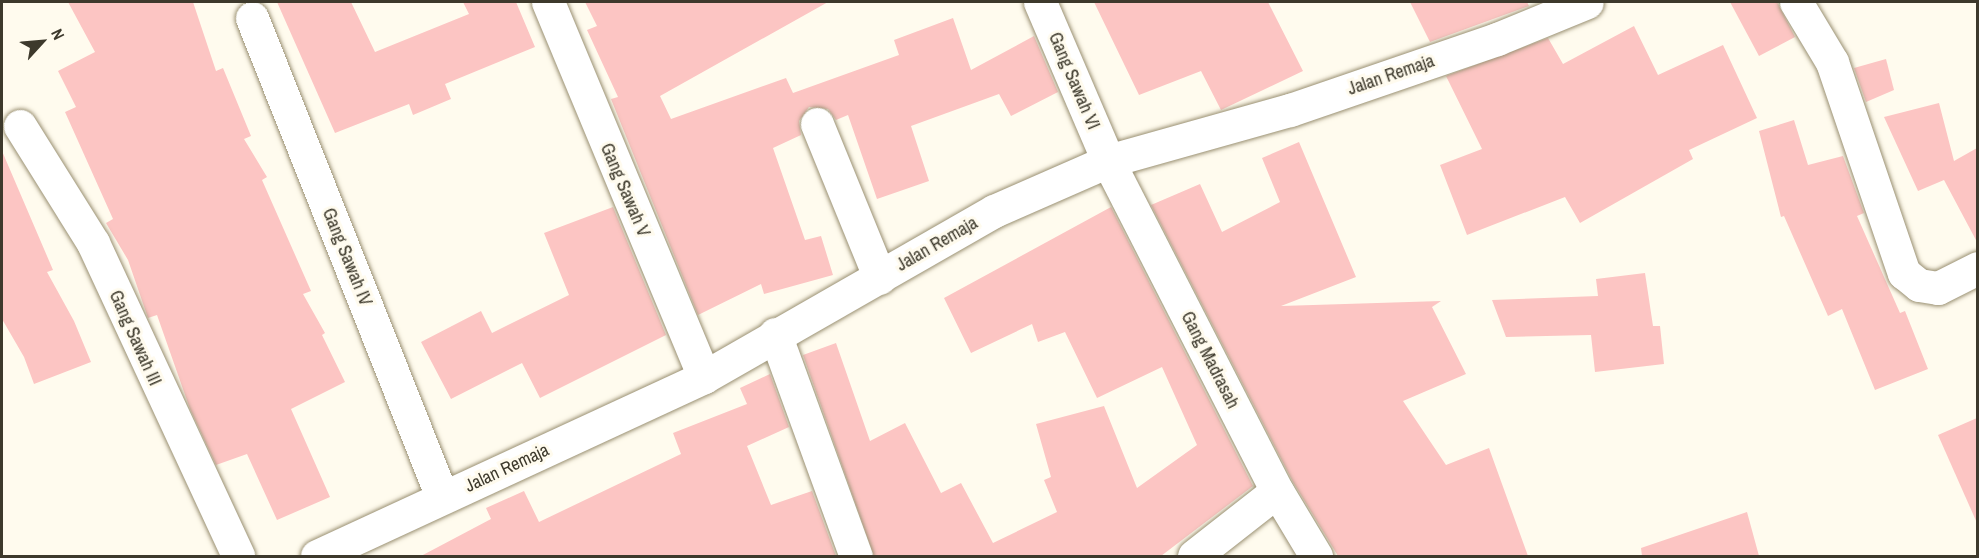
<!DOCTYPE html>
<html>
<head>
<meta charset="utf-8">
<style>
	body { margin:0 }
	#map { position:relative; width:1979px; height:558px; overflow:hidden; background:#fffbee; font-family:"Archivo Narrow",sans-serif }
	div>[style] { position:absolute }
	.building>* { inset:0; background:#fcc5c3 }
	.roads { filter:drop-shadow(0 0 2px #9a9072) drop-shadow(0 0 2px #9a9072) }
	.minor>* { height:33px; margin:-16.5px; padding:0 16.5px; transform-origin:16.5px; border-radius:16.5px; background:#fff }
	span { translate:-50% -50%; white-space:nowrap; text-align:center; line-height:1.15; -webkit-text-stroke:6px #fffbee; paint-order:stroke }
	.street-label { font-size:18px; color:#3d392c }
	.frame { position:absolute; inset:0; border:3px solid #3d392c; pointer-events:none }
	.north { position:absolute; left:12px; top:12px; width:60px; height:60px; -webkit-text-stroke:4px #fffbee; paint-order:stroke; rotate:64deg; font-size:16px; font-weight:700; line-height:24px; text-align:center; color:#3d392c }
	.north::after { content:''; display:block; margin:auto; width:21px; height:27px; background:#3d392c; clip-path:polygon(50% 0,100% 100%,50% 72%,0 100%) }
</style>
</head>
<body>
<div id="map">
	<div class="building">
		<div style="clip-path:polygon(68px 2px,193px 2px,216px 71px,223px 68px,251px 136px,244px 139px,267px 177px,262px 180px,311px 291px,303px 294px,325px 333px,322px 335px,345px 382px,291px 409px,330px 497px,277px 520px,247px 454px,216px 465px,190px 409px,157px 315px,148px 318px,128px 260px,106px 223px,113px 219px,65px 112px,76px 107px,58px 71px,95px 52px)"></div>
		<div style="clip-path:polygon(277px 2px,351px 2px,375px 52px,469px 14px,463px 2px,516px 2px,535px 47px,445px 84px,451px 99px,413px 115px,409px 104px,335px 133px)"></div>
		<div style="clip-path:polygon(585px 2px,828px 2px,660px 96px,671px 119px,786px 78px,793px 93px,899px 55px,894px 40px,953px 18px,971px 70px,1034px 36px,1058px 92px,1011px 116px,999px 94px,911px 126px,929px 181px,877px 199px,848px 115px,836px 120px,828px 109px,809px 107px,799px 121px,801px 135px,773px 148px,805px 240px,821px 236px,833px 275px,764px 294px,761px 284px,698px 315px,611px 99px,618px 97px,587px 30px,597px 26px)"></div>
		<div style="clip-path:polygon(1094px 2px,1268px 2px,1303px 71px,1221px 110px,1201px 71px,1139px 95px)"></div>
		<div style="clip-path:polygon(1410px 2px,1527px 2px,1529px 6px,1430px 42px)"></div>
		<div style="clip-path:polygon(1730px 2px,1777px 2px,1795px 37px,1759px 56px)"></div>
		<div style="clip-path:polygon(1634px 26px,1658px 75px,1723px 45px,1757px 118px,1689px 150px,1693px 159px,1580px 223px,1565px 197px,1467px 235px,1440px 165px,1482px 149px,1446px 76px,1548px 38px,1563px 64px)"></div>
		<div style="clip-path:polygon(1886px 59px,1894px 90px,1866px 102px,1854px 68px)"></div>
		<div style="clip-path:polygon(1939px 103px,1954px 161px,1977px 148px,1977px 242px,1944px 180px,1918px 191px,1884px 117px)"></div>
		<div style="clip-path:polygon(1794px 120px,1808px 165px,1843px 156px,1864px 213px,1857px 216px,1900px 313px,1905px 311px,1928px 369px,1875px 390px,1842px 309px,1828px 316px,1784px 216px,1781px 217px,1759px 131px)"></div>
		<div style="clip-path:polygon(1299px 142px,1356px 277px,1281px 306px,1441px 301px,1432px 307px,1466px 374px,1403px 401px,1446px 465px,1489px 448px,1528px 556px,1338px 556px,1293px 482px,1151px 205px,1200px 184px,1222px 232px,1280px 202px,1262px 158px)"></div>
		<div style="clip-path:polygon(2px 151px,53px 270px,47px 272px,74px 321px,91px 362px,34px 384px,24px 357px,2px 319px)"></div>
		<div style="clip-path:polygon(613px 207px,666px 335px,540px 398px,522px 363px,451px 399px,421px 342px,481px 311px,492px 333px,569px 295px,544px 233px)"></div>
		<div style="clip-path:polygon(1111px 207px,1253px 486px,1161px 556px,874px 556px,803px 355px,836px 343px,870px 441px,905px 423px,941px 493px,961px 483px,993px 543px,1057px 512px,1044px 480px,1051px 477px,1036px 424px,1104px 406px,1137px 488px,1197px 445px,1162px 367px,1097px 398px,1065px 332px,1038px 342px,1032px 324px,971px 353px,944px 298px)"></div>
		<div style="clip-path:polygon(1645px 273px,1653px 326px,1660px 326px,1664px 364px,1595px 372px,1591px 335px,1506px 337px,1492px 300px,1598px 296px,1596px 279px)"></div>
		<div style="clip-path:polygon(770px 374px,789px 427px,747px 446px,771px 505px,812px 491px,836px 556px,421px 556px,491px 519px,486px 508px,524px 491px,539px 522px,681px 454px,673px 433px,747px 404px,740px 388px)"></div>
		<div style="clip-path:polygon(1977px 418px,1977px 523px,1938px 435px)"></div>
		<div style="clip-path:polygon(1747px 512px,1759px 556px,1642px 556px,1641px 548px)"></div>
	</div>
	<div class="roads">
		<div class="minor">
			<div style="left:548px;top:2px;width:406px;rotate:67.4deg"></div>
			<div style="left:1040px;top:2px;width:173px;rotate:66.8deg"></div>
			<div style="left:1108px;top:161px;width:371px;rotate:62.9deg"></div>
			<div style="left:1277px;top:491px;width:76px;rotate:59deg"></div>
			<div style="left:1796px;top:2px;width:70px;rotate:59deg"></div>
			<div style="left:1832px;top:62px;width:223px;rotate:71.2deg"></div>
			<div style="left:1904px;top:273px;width:19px;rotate:39deg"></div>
			<div style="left:1919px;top:285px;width:19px;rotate:9deg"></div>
			<div style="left:1938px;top:288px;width:45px;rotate:-26.6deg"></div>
			<div style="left:252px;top:18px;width:515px;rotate:68.36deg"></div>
			<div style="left:817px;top:124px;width:166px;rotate:67.8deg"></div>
			<div style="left:20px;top:126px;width:138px;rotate:58deg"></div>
			<div style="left:93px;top:243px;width:345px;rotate:65.1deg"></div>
			<div style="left:775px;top:334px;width:236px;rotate:70deg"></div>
			<div style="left:317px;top:556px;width:426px;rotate:-24.8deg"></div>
			<div style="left:704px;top:377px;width:334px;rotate:-29.8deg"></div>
			<div style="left:994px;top:211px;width:124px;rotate:-23.7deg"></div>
			<div style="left:1108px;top:161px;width:189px;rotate:-15.7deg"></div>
			<div style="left:1290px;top:110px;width:219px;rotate:-18.9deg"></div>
			<div style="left:1497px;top:39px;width:97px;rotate:-22.3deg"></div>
			<div style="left:1194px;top:556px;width:105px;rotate:-38.1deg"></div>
		</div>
	</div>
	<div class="street-label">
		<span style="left:1391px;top:75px;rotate:-19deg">Jalan Remaja</span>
		<span style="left:1074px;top:81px;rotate:67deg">Gang Sawah VI</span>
		<span style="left:625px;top:190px;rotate:67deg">Gang Sawah V</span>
		<span style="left:937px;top:244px;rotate:-30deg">Jalan Remaja</span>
		<span style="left:347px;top:257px;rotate:68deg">Gang Sawah IV</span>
		<span style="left:135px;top:338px;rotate:66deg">Gang Sawah III</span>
		<span style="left:1210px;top:360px;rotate:63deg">Gang Madrasah</span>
		<span style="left:507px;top:468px;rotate:-25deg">Jalan Remaja</span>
	</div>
	<div class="frame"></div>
	<div class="north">N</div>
</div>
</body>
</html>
